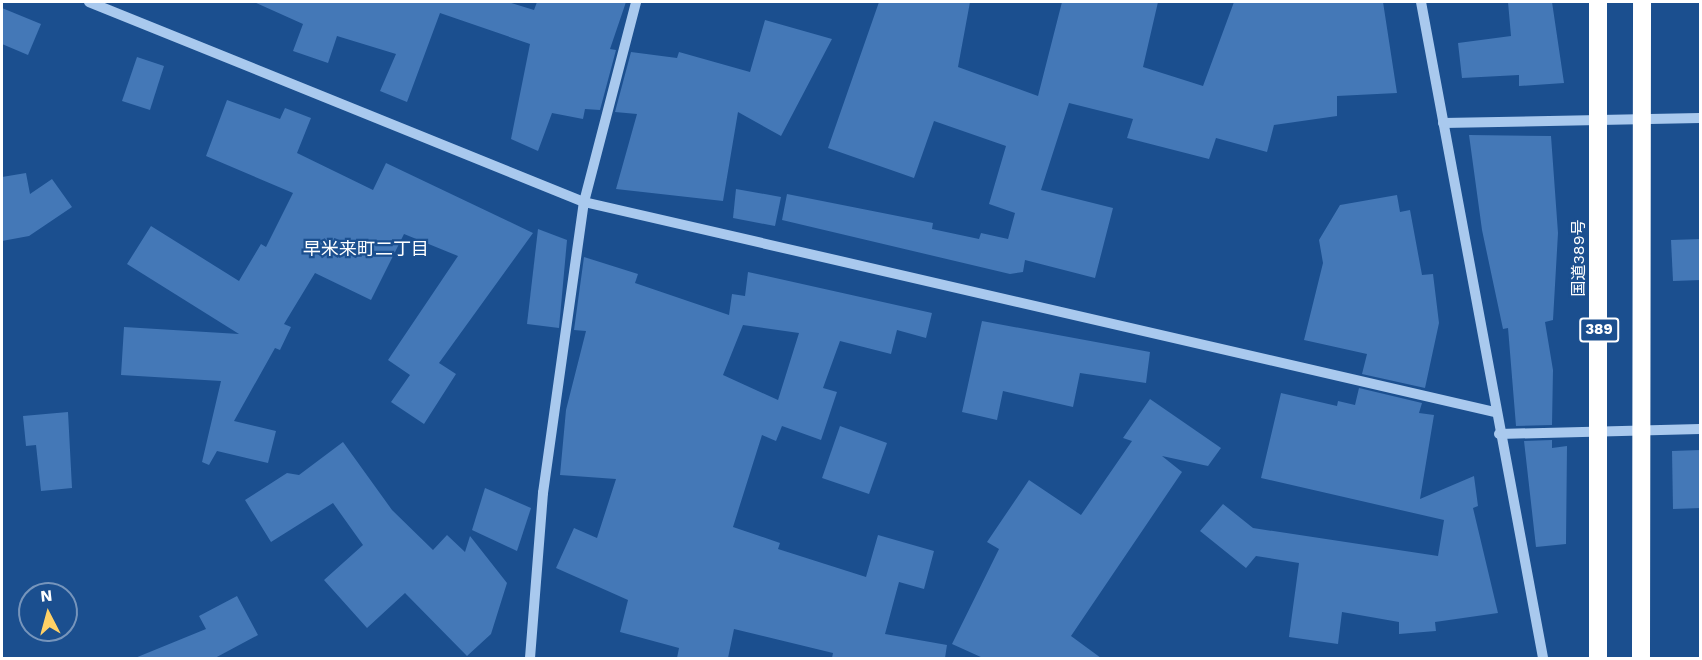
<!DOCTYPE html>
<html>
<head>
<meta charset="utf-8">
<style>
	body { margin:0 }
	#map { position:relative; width:1702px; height:660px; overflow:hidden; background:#1b4f8f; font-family:"Work Sans","Noto Sans JP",sans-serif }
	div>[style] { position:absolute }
	.building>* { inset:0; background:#4478b7 }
	.minor>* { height:10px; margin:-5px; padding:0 5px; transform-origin:5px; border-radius:5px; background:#a9c9ee }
	.highway>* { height:18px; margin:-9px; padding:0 9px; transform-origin:9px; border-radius:9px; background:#fff }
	span { translate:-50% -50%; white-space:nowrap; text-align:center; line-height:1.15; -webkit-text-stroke:4.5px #1b4f8f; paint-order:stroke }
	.shield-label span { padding:2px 4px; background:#1b4f8f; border:2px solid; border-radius:4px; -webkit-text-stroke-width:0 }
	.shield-label { font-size:15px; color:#fff; font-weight:700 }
	.street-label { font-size:16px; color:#fff }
	.neighbourhood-label { font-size:18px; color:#fff }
	.frame { position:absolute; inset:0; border:3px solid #fff; pointer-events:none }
	.north { position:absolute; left:18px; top:582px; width:60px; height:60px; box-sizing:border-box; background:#1b4f8f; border:2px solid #7695bc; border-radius:50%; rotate:354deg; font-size:16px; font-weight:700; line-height:24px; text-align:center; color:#fff }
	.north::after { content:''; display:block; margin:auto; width:21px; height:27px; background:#ffd166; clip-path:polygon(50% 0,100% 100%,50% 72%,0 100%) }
</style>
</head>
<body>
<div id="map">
	<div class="building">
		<div style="clip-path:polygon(254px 2px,508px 2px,534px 10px,537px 2px,626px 2px,610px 49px,616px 50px,600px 110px,585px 109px,583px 119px,552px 113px,538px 151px,511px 139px,530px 44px,440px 13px,407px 102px,380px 91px,396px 54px,337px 36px,328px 63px,293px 51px,303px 24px)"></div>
		<div style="clip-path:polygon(879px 2px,970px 2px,958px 67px,1038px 96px,1062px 2px,1158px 2px,1143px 67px,1203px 86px,1234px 2px,1383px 2px,1397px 93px,1337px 96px,1337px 116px,1274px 125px,1267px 152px,1216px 138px,1209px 159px,1127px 138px,1133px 119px,1069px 103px,1041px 190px,1113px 208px,1095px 278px,1025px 260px,1023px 272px,1010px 274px,782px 220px,787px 194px,933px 223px,932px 229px,979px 239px,981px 233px,1008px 239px,1015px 213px,989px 204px,1006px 146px,934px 121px,914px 178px,828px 148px)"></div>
		<div style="clip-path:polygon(1508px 2px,1552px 2px,1564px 83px,1519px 86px,1519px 75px,1462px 78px,1458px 43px,1511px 36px)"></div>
		<div style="clip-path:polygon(2px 8px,41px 24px,28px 55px,2px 44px)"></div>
		<div style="clip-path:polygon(765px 20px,832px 39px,781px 136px,738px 112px,723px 201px,616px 189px,637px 114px,615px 112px,631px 52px,677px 58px,679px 52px,750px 72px)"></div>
		<div style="clip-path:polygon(137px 57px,164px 66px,150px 110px,122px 101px)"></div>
		<div style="clip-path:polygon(227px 100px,280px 119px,285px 108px,311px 118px,297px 153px,373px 190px,386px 163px,533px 233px,439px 363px,456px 374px,424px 424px,391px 402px,410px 375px,388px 360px,458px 256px,404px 234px,371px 300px,315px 273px,284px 324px,291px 327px,280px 350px,275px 348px,234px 421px,276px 431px,268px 463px,217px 451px,209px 465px,202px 462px,221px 381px,121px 375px,124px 327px,239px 334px,127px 264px,151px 226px,239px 281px,261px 244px,266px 247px,293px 193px,206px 156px)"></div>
		<div style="clip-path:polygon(1469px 135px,1551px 136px,1558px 233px,1553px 320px,1545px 322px,1553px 370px,1552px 425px,1516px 426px,1508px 328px,1503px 329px,1482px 230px)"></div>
		<div style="clip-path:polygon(26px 173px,30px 194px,52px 179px,72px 207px,29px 236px,2px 241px,2px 177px)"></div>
		<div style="clip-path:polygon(736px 189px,781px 197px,775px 226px,733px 218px)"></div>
		<div style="clip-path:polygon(1397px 195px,1400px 212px,1410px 210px,1422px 275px,1433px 274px,1439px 323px,1425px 388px,1362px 374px,1367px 354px,1304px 340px,1323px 263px,1319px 240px,1340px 205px)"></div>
		<div style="clip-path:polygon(538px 229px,567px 240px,559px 328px,527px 324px)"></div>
		<div style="clip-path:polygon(1701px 239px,1701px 280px,1673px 281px,1671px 240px)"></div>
		<div style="clip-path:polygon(evenodd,584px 257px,638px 274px,635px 283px,729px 315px,732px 294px,745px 296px,748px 272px,932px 313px,926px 338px,897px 330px,891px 354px,840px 341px,823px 388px,837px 392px,821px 440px,782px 426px,776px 441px,762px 435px,733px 527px,780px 543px,778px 549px,866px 577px,878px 535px,934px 551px,924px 589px,899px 582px,885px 634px,947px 645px,945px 658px,832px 658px,833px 653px,734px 629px,728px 658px,677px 658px,679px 648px,620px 632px,628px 600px,556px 568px,574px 528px,597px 538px,616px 479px,560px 475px,566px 410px,586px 331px,574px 330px,584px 257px,743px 325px,799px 333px,778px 400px,723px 375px,743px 325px)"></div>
		<div style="clip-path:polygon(982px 321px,1150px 352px,1146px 383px,1080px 373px,1073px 407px,1003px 391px,997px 420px,962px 412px)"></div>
		<div style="clip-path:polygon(1359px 388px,1422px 403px,1419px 413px,1434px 415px,1420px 499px,1474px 476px,1478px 506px,1473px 508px,1498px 613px,1435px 622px,1436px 631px,1399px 634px,1399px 622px,1342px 612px,1338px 644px,1289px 637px,1299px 563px,1256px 556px,1246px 568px,1200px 531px,1223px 504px,1253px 528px,1438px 556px,1444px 520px,1261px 478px,1281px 393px,1337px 406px,1338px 401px,1355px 405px)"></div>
		<div style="clip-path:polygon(1150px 399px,1221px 448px,1208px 466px,1162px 456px,1182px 472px,1071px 636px,1101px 658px,983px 658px,952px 644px,999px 549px,987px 542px,1029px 480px,1081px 515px,1132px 441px,1123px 438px)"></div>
		<div style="clip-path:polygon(68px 412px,72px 488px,41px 491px,36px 445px,26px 446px,23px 416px)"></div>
		<div style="clip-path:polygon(840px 426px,887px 443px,869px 494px,822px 478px)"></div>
		<div style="clip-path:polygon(1552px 440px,1552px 448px,1567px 446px,1566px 544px,1536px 547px,1524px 441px)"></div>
		<div style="clip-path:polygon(343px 442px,392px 510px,433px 550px,447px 535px,465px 552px,470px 536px,507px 583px,491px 634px,467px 656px,405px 593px,367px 628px,324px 580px,363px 545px,333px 503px,271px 542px,245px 500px,287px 473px,299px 475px)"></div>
		<div style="clip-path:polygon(1701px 450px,1701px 508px,1673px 509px,1672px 451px)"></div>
		<div style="clip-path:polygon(485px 488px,531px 508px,517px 551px,472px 530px)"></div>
		<div style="clip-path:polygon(237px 596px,258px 635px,215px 658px,135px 658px,206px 629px,199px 616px)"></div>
	</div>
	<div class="minor">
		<div style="left:89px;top:2px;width:534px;rotate:22deg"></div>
		<div style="left:584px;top:202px;width:935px;rotate:12.98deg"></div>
		<div style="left:1421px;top:2px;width:667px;rotate:79.46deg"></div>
		<div style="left:1443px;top:123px;width:257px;rotate:-1.1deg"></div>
		<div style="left:1499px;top:434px;width:201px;rotate:-1.4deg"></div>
		<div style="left:530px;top:658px;width:166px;rotate:-85.5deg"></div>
		<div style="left:543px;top:493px;width:294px;rotate:-82deg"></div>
		<div style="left:584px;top:202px;width:207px;rotate:-75.4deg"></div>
	</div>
	<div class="highway">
		<div style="left:1598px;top:2px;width:656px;rotate:90deg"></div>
		<div style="left:1641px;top:658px;width:656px;rotate:-89.91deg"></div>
	</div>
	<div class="shield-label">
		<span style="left:1599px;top:330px">389</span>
	</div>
	<div class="street-label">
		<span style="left:1579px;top:258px;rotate:-90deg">国道389号</span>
	</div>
	<div class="neighbourhood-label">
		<span style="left:366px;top:249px">早米来町二丁目</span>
	</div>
	<div class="frame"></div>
	<div class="north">N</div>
</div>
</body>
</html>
